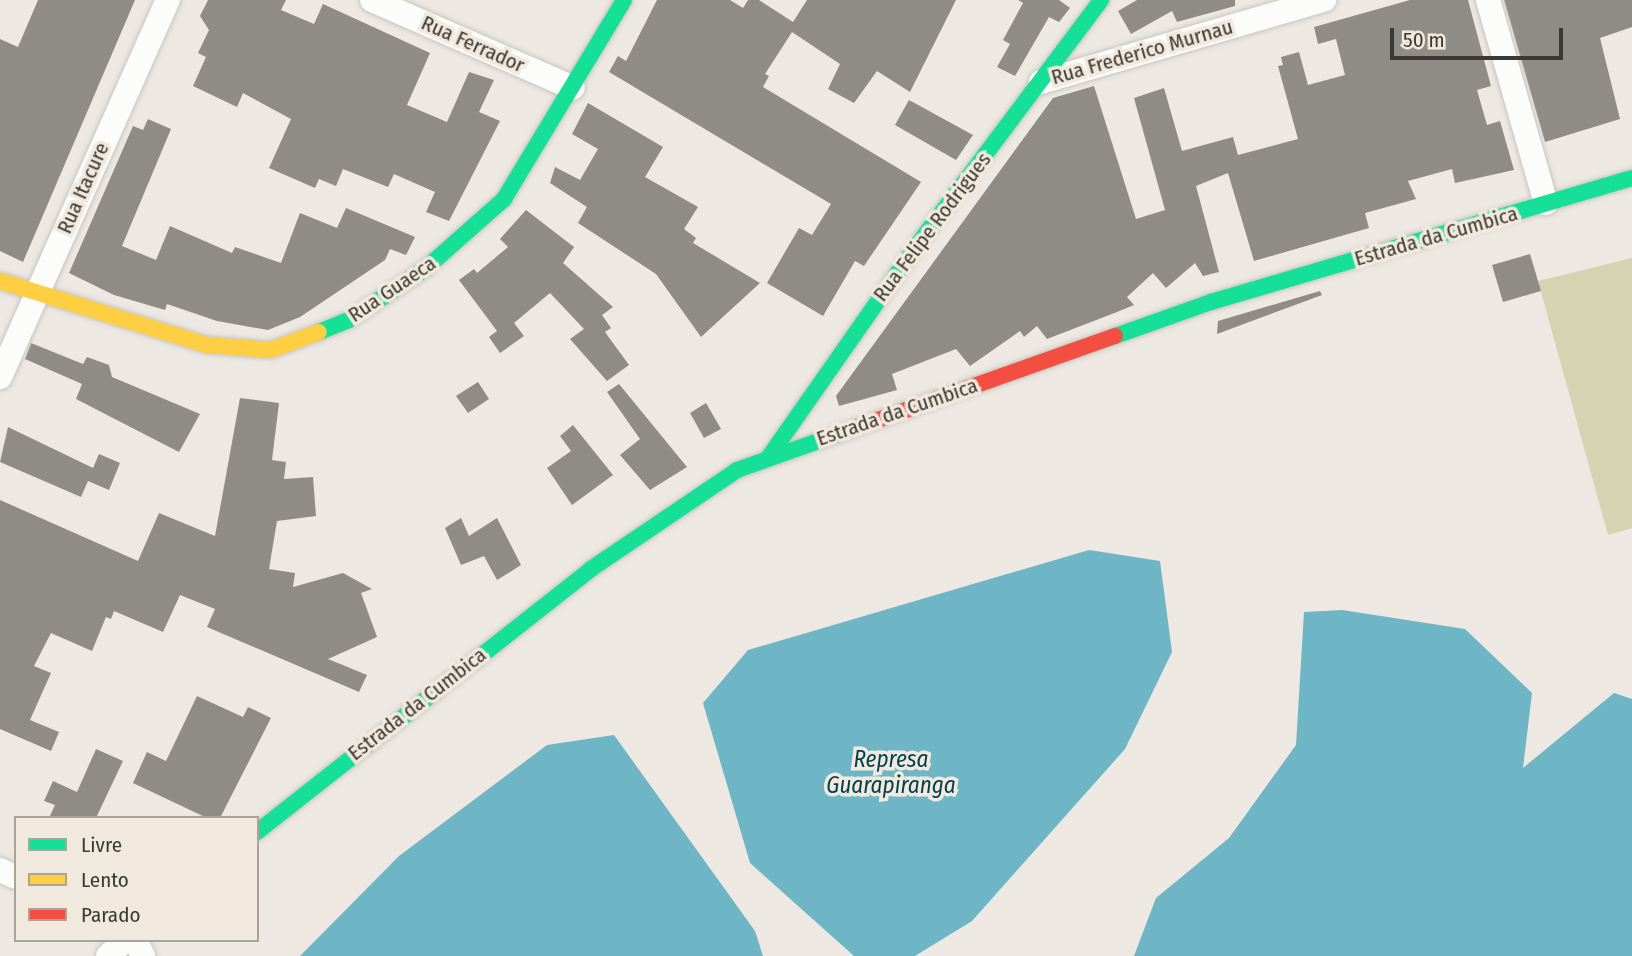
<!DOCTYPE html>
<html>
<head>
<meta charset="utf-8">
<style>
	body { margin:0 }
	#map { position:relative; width:1632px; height:956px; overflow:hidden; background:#ede8e2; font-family:"Fira Sans Condensed",sans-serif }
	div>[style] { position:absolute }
	.green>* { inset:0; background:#d4d4b2 }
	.water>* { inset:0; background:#6eb5c5 }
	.building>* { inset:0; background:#8f8b87 }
	.roads { filter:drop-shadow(0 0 2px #c9c5c0) drop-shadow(0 0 2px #c9c5c0) }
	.street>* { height:24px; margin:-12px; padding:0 12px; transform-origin:12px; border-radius:12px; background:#fcfcfb }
	.fast>* { height:16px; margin:-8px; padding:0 8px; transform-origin:8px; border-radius:8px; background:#16e098 }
	.slow>* { height:16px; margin:-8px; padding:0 8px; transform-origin:8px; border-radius:8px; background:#ffcf43 }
	.jam>* { height:16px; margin:-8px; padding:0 8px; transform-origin:8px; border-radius:8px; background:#f24e42 }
	span { translate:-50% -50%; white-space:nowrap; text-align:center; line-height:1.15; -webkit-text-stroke:7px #f1e9de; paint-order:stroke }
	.street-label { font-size:21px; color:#3c3934 }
	.water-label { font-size:23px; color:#003f4c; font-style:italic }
	.legend { position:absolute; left:14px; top:816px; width:245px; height:126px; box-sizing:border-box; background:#f1e9de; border:2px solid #a9a39a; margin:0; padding:9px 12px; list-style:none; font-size:21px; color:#3c3934 }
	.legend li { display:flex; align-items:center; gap:14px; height:35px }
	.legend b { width:35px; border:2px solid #a9a39a }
	.scale { position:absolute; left:1390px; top:28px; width:173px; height:32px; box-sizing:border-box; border:4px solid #3c3934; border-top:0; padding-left:9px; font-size:21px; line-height:24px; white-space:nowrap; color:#3c3934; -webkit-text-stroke:5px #f1e9de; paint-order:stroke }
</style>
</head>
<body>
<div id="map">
	<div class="green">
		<div style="clip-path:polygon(1632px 258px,1632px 528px,1608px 535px,1538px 281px)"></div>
	</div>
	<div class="water">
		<div style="clip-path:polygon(1089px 550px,1160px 561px,1172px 652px,1125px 749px,972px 921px,915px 956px,854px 956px,750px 863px,703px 703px,748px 650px)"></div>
		<div style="clip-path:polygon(1342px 610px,1465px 629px,1532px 693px,1523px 768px,1614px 693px,1632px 699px,1632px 956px,1134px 956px,1156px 898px,1229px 838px,1296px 745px,1304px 612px)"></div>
		<div style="clip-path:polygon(614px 735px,755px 931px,763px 956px,300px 956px,399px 856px,547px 745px)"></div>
	</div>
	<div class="building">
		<div style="clip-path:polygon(38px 0,135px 0,23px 262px,0 251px,0 39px,18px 47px)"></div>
		<div style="clip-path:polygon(208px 0,286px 0,281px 10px,314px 24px,323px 4px,430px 53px,407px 105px,447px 122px,469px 72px,494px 80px,479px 112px,500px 121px,449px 221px,426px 212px,435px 192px,394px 174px,388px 187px,343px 169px,336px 186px,319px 179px,315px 188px,269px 168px,291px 119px,243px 93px,237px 107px,193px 86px,206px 57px,198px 53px,209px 30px,200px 16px)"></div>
		<div style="clip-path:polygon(657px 0,730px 0,743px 8px,748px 0,759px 0,793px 22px,807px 0,956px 0,910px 92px,877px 71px,854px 103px,828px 89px,840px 64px,792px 32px,765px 74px,769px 76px,763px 87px,921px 182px,864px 266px,855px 261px,823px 316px,767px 283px,799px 228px,812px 235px,831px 204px,609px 72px,618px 56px,626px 61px)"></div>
		<div style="clip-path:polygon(1018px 0,1059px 0,1070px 8px,1059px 22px,1049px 17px,1015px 76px,997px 67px,1010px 44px,1003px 40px,1023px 3px)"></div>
		<div style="clip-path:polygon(1137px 0,1235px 0,1235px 6px,1177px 22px,1172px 11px,1131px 34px,1118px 11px)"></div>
		<div style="clip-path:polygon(1410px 0,1468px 0,1491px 86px,1477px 90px,1487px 125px,1500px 121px,1514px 170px,1455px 183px,1452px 169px,1408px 181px,1416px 199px,1365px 213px,1369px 228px,1254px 261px,1228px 173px,1196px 186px,1219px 272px,1203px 276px,1195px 263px,1166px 288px,1153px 273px,1127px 297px,1134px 305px,1117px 312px,1047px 339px,1037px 326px,1024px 337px,1020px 331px,970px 366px,956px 349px,892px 374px,897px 390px,839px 406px,836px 396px,1053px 98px,1094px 86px,1136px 219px,1165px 210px,1134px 98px,1164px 88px,1182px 151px,1233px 137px,1238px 155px,1298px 139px,1278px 66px,1283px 65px,1281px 57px,1299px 52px,1308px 85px,1345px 75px,1336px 39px,1318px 44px,1314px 27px)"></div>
		<div style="clip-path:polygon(1504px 0,1632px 0,1632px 27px,1600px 38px,1620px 119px,1545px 142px)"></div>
		<div style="clip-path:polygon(909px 100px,973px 135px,956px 160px,895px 125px)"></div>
		<div style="clip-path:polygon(588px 103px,663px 147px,645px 177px,698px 207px,684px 229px,696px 238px,693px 243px,760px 283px,701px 337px,656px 274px,578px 223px,587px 207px,550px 183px,555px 167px,580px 180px,598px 149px,572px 134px)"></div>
		<div style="clip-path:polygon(148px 119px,171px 129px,122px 246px,156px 260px,170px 226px,232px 253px,235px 247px,281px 263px,300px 213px,337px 228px,346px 208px,415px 237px,406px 255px,390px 249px,385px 260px,300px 317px,268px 330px,217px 321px,167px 304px,165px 310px,114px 295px,69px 273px,133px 126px,143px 130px)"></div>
		<div style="clip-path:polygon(526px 210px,574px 247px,563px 263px,613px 307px,602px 315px,611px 328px,605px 332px,629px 365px,607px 381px,570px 339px,584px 329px,550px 293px,514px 323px,524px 336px,500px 353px,489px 337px,497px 331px,459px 280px,474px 269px,477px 273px,508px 247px,500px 239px)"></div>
		<div style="clip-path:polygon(1530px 254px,1541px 291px,1503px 302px,1492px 265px)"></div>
		<div style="clip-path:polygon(1320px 291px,1322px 295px,1217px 334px,1218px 321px)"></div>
		<div style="clip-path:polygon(31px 343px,83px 364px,87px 357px,109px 365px,112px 377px,200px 414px,179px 452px,76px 399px,82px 384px,25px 359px)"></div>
		<div style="clip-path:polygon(478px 382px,489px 399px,468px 413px,456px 396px)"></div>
		<div style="clip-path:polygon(619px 384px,687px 467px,650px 490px,620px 455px,640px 439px,607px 392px)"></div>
		<div style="clip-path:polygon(240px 398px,279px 403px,272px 460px,286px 462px,284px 479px,313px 477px,316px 516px,277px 521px,269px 569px,295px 573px,293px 587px,343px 573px,372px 589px,361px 593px,377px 637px,328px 659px,367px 675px,359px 692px,207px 627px,215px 609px,180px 595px,163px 632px,114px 611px,111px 619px,106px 617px,92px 651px,51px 633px,34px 666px,51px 673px,30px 720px,59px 732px,51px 751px,0 729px,0 500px,138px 561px,159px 513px,215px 536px)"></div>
		<div style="clip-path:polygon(706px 403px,721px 429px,704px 438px,690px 413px)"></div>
		<div style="clip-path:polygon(573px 425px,613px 475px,572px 505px,547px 468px,571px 451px,560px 436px)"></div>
		<div style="clip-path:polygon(8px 427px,93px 468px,99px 454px,120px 463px,109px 490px,88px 481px,81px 497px,0 462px)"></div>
		<div style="clip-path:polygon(461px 518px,469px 536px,497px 518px,521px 565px,497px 580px,484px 556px,461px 565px,445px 528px)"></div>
		<div style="clip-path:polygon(197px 696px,243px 717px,248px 707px,271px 718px,220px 818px,207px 818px,133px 783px,147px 752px,166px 761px)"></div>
		<div style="clip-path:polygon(96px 749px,123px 761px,96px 818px,49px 818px,55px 805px,44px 801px,53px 781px,77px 792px)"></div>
	</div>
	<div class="roads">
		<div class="street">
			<div style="left:372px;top:0;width:219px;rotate:23.6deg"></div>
			<div style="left:1488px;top:0;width:211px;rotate:74.1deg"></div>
			<div style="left:1041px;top:82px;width:295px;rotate:-16.2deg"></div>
			<div style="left:0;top:377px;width:413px;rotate:-66deg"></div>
			<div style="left:0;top:870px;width:17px;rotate:24deg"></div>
			<div style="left:135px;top:940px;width:18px;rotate:63deg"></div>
			<div style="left:108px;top:956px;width:23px;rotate:-43deg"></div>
		</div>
		<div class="fast">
			<div style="left:319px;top:332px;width:32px;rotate:-22deg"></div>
			<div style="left:349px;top:320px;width:92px;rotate:-33.9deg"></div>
			<div style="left:425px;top:269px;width:106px;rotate:-41.5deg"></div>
			<div style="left:504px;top:199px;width:232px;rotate:-58.9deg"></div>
			<div style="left:1115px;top:336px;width:102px;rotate:-19.5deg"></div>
			<div style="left:1211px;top:302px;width:439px;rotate:-16.4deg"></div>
			<div style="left:768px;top:458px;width:256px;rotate:-55deg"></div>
			<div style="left:915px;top:248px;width:310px;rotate:-53.1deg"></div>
			<div style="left:257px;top:832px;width:425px;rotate:-38.2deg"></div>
			<div style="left:591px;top:569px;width:176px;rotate:-34.1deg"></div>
			<div style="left:737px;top:470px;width:122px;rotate:-19.6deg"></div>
		</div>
		<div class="slow">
			<div style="left:0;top:281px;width:217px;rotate:17.2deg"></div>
			<div style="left:207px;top:345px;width:64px;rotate:4.5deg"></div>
			<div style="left:271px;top:350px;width:51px;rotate:-20.6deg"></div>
		</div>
		<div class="jam">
			<div style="left:852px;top:429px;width:279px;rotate:-19.5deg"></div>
		</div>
	</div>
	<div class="street-label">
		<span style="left:473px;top:44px;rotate:24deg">Rua Ferrador</span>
		<span style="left:1142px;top:52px;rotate:-16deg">Rua Frederico Murnau</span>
		<span style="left:83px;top:188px;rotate:-66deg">Rua Itacure</span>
		<span style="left:932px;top:227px;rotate:-53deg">Rua Felipe Rodrigues</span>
		<span style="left:1436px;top:236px;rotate:-16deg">Estrada da Cumbica</span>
		<span style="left:392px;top:289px;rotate:-34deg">Rua Guaeca</span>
		<span style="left:897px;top:412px;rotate:-19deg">Estrada da Cumbica</span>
		<span style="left:417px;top:704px;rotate:-38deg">Estrada da Cumbica</span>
	</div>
	<div class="water-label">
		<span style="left:891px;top:772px">Represa<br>Guarapiranga</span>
	</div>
	<ul class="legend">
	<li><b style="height:9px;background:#16e098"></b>Livre</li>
	<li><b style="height:9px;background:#ffcf43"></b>Lento</li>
	<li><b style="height:9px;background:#f24e42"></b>Parado</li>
	</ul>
	<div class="scale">50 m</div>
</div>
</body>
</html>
